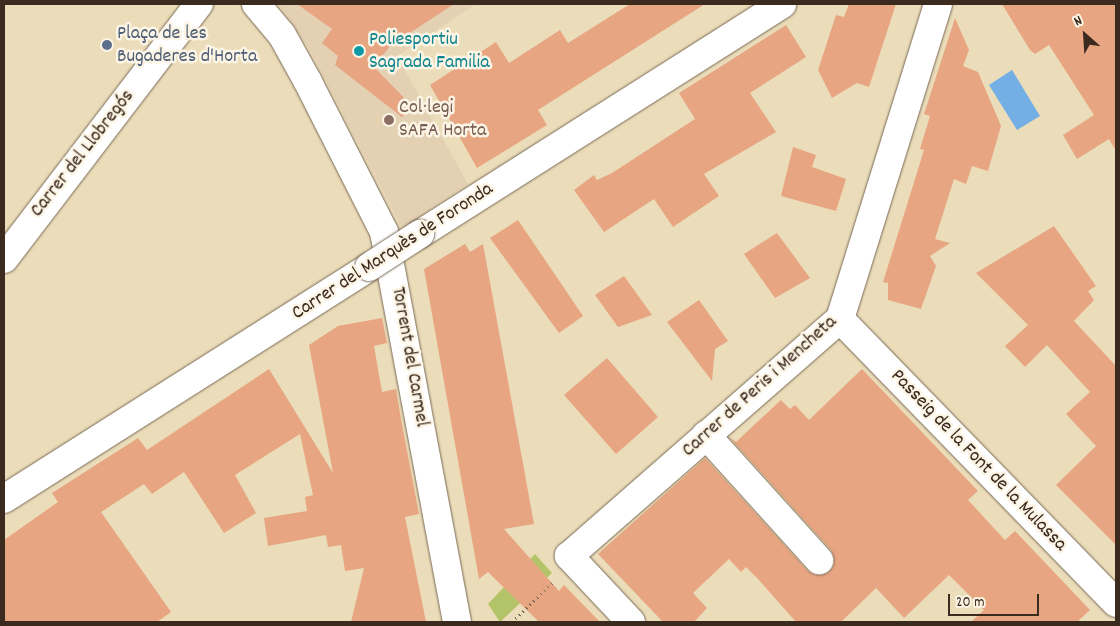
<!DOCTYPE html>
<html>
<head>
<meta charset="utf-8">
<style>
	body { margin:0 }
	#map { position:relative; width:1120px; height:626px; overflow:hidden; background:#ebddba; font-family:Dekko,sans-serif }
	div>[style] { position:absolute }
	.built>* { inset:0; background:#e4d1b4 }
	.green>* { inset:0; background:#b3c468 }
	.water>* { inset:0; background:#73afe4 }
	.building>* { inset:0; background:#e7a582 }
	.path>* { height:3px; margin-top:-1.5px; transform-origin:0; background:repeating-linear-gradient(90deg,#796955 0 1px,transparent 0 5px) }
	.roads { filter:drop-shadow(0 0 1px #796955) drop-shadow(0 0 1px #796955) }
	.minor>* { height:28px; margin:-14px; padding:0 14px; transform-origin:14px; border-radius:14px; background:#fff }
	.bridges { filter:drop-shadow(0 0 1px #796955) drop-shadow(0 0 1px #796955) }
	.minor-bridge>* { height:28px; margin:-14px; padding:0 14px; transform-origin:14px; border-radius:14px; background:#fff }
	.dots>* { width:14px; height:14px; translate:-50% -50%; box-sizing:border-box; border:2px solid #fcf5e5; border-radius:50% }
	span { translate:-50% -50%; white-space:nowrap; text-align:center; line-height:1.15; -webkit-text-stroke:5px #fcf5e5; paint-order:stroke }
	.service-label { font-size:20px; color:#4e5e75 }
	.left { translate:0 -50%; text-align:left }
	.culture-label { font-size:20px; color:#0d838f }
	.education-label { font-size:20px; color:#785e54 }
	.street-label { font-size:20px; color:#3b2a1e }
	.frame { position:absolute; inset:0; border:5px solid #3b2a1e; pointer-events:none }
	.north { position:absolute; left:1060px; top:10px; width:50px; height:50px; -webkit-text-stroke:4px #fcf5e5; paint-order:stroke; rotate:334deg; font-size:14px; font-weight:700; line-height:20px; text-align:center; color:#3b2a1e }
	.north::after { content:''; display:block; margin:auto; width:18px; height:22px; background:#3b2a1e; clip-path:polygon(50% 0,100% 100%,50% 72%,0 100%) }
	.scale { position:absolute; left:948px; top:594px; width:91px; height:22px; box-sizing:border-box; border:2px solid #3b2a1e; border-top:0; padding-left:6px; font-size:15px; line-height:18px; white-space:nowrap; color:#3b2a1e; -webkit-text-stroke:4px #fcf5e5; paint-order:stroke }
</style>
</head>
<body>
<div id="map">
	<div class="built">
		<div style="clip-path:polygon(278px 4px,476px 4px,397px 56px,468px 184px,402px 228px,309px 48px)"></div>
	</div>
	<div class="green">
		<div style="clip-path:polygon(535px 554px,552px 573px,500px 622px,488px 604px)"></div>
	</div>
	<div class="water">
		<div style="clip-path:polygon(1012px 70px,1040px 116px,1017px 130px,989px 85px)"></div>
	</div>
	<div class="building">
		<div style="clip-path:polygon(297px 4px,454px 4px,390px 46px,374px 67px,412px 106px,402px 117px,335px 65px,338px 56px,322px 43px,332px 29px)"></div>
		<div style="clip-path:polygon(630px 4px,705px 4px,538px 110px,547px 125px,477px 168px,430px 85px,496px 42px,509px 63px,560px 30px,568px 43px)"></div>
		<div style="clip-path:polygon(849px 4px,896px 4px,869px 87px,857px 83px,832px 98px,818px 70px,836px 15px,844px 17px)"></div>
		<div style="clip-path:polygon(1002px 4px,1116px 4px,1116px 151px,1109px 139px,1077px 159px,1063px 135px,1094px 115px,1049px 45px,1035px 54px,1030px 50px)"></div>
		<div style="clip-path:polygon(955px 18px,969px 50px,963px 66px,978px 72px,1001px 126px,988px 171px,972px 166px,966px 184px,954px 179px,935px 239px,950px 243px,930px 256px,936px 266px,921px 309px,888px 300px,888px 283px,883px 282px,924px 150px,920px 149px,930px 116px,924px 114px)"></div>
		<div style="clip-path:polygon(786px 25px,806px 57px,750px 93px,776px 132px,704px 174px,719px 196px,673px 227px,654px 199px,604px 232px,574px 190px,594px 175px,597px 180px,612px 173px,695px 119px,679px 93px)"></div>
		<div style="clip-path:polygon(793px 147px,816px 155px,812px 167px,846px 179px,836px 211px,781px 196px)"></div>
		<div style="clip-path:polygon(518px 220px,583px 316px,559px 333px,490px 238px)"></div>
		<div style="clip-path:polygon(1054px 226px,1096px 286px,1088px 291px,1094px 300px,1074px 321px,1116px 366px,1116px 545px,1056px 485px,1096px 446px,1066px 414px,1090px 392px,1047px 345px,1025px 367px,1005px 346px,1028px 325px,976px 273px)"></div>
		<div style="clip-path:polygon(777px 233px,810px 278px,775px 298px,744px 254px)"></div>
		<div style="clip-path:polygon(465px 244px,470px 252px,483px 244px,534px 524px,504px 529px,559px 591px,564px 585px,600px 622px,539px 622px,488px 572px,479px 579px,424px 269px)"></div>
		<div style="clip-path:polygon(624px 276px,652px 315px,618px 327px,595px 295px)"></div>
		<div style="clip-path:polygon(699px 300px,728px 341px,715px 349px,712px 381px,667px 322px)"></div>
		<div style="clip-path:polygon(382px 318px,387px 343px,374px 346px,382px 392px,396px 389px,401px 419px,419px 514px,405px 517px,426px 622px,351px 622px,364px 568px,345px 571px,341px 545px,328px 547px,326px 535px,268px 546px,264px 518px,307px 511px,305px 497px,313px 495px,300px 434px,235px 475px,256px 513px,224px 533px,184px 472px,152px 494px,144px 484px,101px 512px,171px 612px,157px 622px,4px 622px,4px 540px,58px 502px,52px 493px,138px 438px,147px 450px,269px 369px,333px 473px,309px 345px,338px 326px)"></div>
		<div style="clip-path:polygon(607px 358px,658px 417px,616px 454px,564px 395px)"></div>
		<div style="clip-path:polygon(862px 369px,978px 491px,968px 500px,1005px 540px,1015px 531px,1090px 610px,1077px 622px,971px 622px,984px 610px,949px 575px,904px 618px,876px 588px,841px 622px,796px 622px,758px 579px,746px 567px,741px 572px,729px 559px,693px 593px,707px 608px,694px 622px,663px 622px,598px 554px,705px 458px,807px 570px,815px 575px,829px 572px,834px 564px,831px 550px,729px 437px,736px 442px,781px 400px,790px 409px,795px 405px,809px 420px)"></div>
	</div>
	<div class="path">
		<div style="left:512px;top:622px;width:57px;rotate:-44.3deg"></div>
	</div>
	<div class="roads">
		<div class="minor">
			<div style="left:256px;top:4px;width:40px;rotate:50deg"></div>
			<div style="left:282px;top:35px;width:54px;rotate:61deg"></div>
			<div style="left:308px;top:82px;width:168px;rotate:63.1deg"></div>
			<div style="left:384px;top:232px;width:397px;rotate:79.4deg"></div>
			<div style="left:420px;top:234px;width:429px;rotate:-32.4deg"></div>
			<div style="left:4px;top:259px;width:321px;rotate:-52.6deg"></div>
			<div style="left:840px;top:319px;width:396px;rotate:45.8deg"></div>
			<div style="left:706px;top:435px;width:169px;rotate:47.9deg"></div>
			<div style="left:4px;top:499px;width:432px;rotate:-32.4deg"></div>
			<div style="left:631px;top:622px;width:91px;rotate:-133.2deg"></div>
			<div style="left:569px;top:556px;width:360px;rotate:-41.2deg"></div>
			<div style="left:840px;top:319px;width:330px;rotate:-72.7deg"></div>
		</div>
	</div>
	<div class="bridges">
		<div class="minor-bridge">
			<div style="left:369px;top:267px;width:61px;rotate:-32.9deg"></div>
		</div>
	</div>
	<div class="dots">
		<div style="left:107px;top:45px;background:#5c6f8a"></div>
		<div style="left:359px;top:51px;background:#0f9aa8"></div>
		<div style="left:389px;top:120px;background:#8d6e63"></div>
	</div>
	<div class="service-label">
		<span class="left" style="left:117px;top:46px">Plaça de les<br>Bugaderes d'Horta</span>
	</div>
	<div class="culture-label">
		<span class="left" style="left:369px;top:52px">Poliesportiu<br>Sagrada Familia</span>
	</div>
	<div class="education-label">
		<span class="left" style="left:399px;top:120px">Col·legi<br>SAFA Horta</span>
	</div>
	<div class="street-label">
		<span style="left:83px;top:154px;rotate:-52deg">Carrer del Llobregós</span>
		<span style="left:393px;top:252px;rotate:-33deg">Carrer del Marquès de Foronda</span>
		<span style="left:409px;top:357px;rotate:80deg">Torrent del Carmel</span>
		<span style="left:760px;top:387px;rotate:-42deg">Carrer de Peris i Mencheta</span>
		<span style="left:978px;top:461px;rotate:46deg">Passeig de la Font de la Mulassa</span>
	</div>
	<div class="frame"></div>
	<div class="north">N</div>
	<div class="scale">20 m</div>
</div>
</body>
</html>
